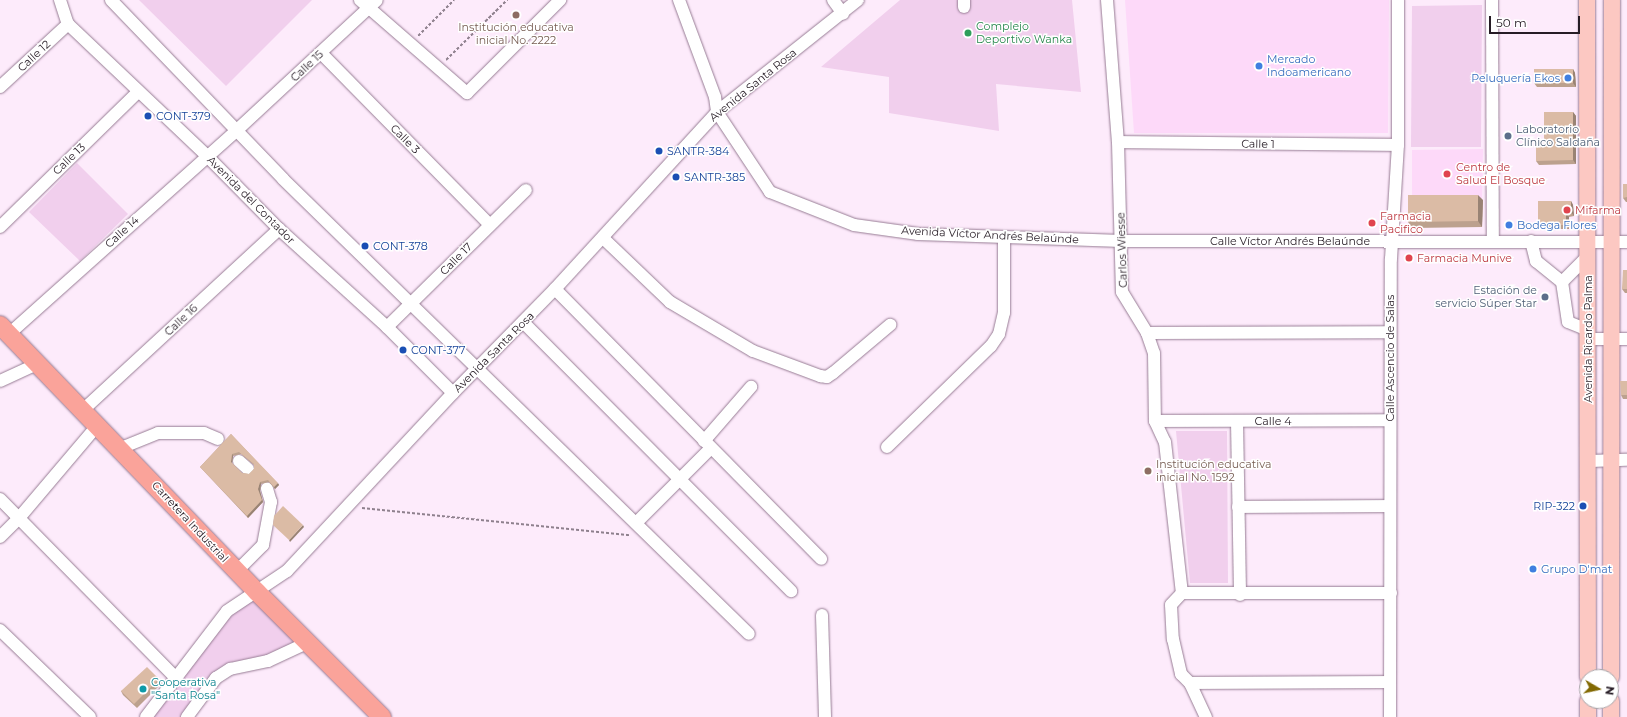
<!DOCTYPE html>
<html>
<head>
<meta charset="utf-8">
<style>
	body { margin:0 }
	#map { position:relative; width:1627px; height:717px; overflow:hidden; background:#fdebfb; font-family:Montserrat,sans-serif }
	div>[style] { position:absolute }
	.built>* { inset:0; background:#fdd9f9 }
	.green>* { inset:0; background:#f1cfed }
	.path>* { height:2px; margin-top:-1px; transform-origin:0; background:repeating-linear-gradient(90deg,#8f818e 0 3px,transparent 0 5px) }
	.roads { filter:drop-shadow(0 0 1px #977c94) drop-shadow(0 0 1px #977c94) }
	.minor>* { height:12px; margin:-6px; padding:0 6px; transform-origin:6px; border-radius:6px; background:#fff }
	.major>* { height:16px; margin:-8px; padding:0 8px; transform-origin:8px; border-radius:8px; background:#fcc8c2 }
	.highway>* { height:18px; margin:-9px; padding:0 9px; transform-origin:9px; border-radius:9px; background:#faa39a }
	.wall>* { inset:0; background:#bca18e }
	.shaded-wall>* { inset:0; background:#998374 }
	.building>* { inset:0; background:#dbbba5 }
	.dots>* { width:11px; height:11px; translate:-50% -50%; box-sizing:border-box; border:2px solid #fff; border-radius:50% }
	span { translate:-50% -50%; white-space:nowrap; text-align:center; line-height:1.15; -webkit-text-stroke:3px #fff; paint-order:stroke }
	.leisure-label { font-size:11px; color:#27864d }
	.left { translate:0 -50%; text-align:left }
	.education-label { font-size:11px; color:#785e54 }
	.street-label { font-size:11px; color:#261c25 }
	.shop-label { font-size:11px; color:#366cbe }
	.right { translate:-100% -50%; text-align:right }
	.transit-label { font-size:11px; color:#164399 }
	.service-label { font-size:11px; color:#4e5e75 }
	.health-label { font-size:11px; color:#be3a42 }
	.culture-label { font-size:11px; color:#0d838f }
	.north { position:absolute; left:1579px; top:669px; width:40px; height:40px; box-sizing:border-box; background:#fff; border:1px solid #a8a4a8; border-radius:50%; rotate:99deg; font-size:11px; font-weight:700; line-height:16px; text-align:center; color:#261c25 }
	.north::after { content:''; display:block; margin:auto; width:14px; height:18px; background:#826902; clip-path:polygon(50% 0,100% 100%,50% 72%,0 100%) }
	.scale { position:absolute; left:1489px; top:16px; width:91px; height:18px; box-sizing:border-box; border:2px solid #261c25; border-top:0; padding-left:5px; font-size:12px; line-height:14px; white-space:nowrap; color:#261c25; -webkit-text-stroke:3px #fff; paint-order:stroke }
</style>
</head>
<body>
<div id="map">
	<div class="built">
		<div style="clip-path:polygon(1125px 0,1389px 0,1388px 133px,1134px 133px)"></div>
		<div style="clip-path:polygon(1483px 149px,1482px 199px,1412px 198px,1412px 150px)"></div>
	</div>
	<div class="green">
		<div style="clip-path:polygon(139px 0,312px 0,226px 86px)"></div>
		<div style="clip-path:polygon(900px 0,1072px 0,1081px 92px,996px 84px,999px 131px,889px 113px,889px 77px,821px 67px)"></div>
		<div style="clip-path:polygon(1482px 5px,1481px 147px,1411px 147px,1412px 6px)"></div>
		<div style="clip-path:polygon(77px 163px,128px 214px,80px 261px,29px 212px)"></div>
		<div style="clip-path:polygon(1176px 431px,1227px 431px,1228px 583px,1190px 583px)"></div>
		<div style="clip-path:polygon(257px 592px,309px 642px,230px 669px,187px 717px,146px 717px,227px 611px)"></div>
	</div>
	<div class="path">
		<div style="left:418px;top:36px;width:51px;rotate:-45deg"></div>
		<div style="left:446px;top:60px;width:86px;rotate:-44.5deg"></div>
		<div style="left:362px;top:508px;width:269px;rotate:5.8deg"></div>
	</div>
	<div class="roads">
		<div class="minor">
			<div style="left:60px;top:0;width:25px;rotate:72deg"></div>
			<div style="left:68px;top:24px;width:192px;rotate:43.5deg"></div>
			<div style="left:207px;top:156px;width:103px;rotate:45.4deg"></div>
			<div style="left:279px;top:229px;width:146px;rotate:42.2deg"></div>
			<div style="left:387px;top:327px;width:93px;rotate:45deg"></div>
			<div style="left:111px;top:0;width:248px;rotate:46.1deg"></div>
			<div style="left:283px;top:179px;width:651px;rotate:44.32deg"></div>
			<div style="left:360px;top:0;width:142px;rotate:41deg"></div>
			<div style="left:467px;top:93px;width:132px;rotate:-45deg"></div>
			<div style="left:679px;top:0;width:103px;rotate:69.6deg"></div>
			<div style="left:715px;top:97px;width:15px;rotate:82deg"></div>
			<div style="left:717px;top:112px;width:96px;rotate:56.5deg"></div>
			<div style="left:770px;top:192px;width:90px;rotate:21.4deg"></div>
			<div style="left:854px;top:225px;width:65px;rotate:8deg"></div>
			<div style="left:918px;top:234px;width:204px;rotate:2deg"></div>
			<div style="left:1122px;top:241px;width:505px;rotate:0.11deg"></div>
			<div style="left:833px;top:0;width:17px;rotate:54deg"></div>
			<div style="left:1107px;top:0;width:142px;rotate:85.6deg"></div>
			<div style="left:1118px;top:142px;width:150px;rotate:88.5deg"></div>
			<div style="left:1122px;top:292px;width:48px;rotate:58.6deg"></div>
			<div style="left:1147px;top:333px;width:21px;rotate:71deg"></div>
			<div style="left:1154px;top:353px;width:68px;rotate:89.2deg"></div>
			<div style="left:1155px;top:421px;width:23px;rotate:65deg"></div>
			<div style="left:1165px;top:442px;width:152px;rotate:83.6deg"></div>
			<div style="left:1182px;top:593px;width:16px;rotate:133deg"></div>
			<div style="left:1171px;top:605px;width:34px;rotate:87deg"></div>
			<div style="left:1173px;top:639px;width:36px;rotate:77deg"></div>
			<div style="left:1181px;top:674px;width:13px;rotate:45deg"></div>
			<div style="left:1190px;top:683px;width:38px;rotate:65deg"></div>
			<div style="left:1492px;top:0;width:240px;rotate:89.8deg"></div>
			<div style="left:964px;top:7px;width:7px;rotate:-90deg"></div>
			<div style="left:321px;top:53px;width:241px;rotate:45.5deg"></div>
			<div style="left:0;top:87px;width:93px;rotate:-42.8deg"></div>
			<div style="left:1118px;top:142px;width:280px;rotate:0.6deg"></div>
			<div style="left:0;top:227px;width:193px;rotate:-44.4deg"></div>
			<div style="left:603px;top:238px;width:93px;rotate:43.7deg"></div>
			<div style="left:670px;top:302px;width:96px;rotate:30.6deg"></div>
			<div style="left:753px;top:351px;width:72px;rotate:20.5deg"></div>
			<div style="left:820px;top:376px;width:7px;rotate:8deg"></div>
			<div style="left:827px;top:377px;width:7px;rotate:-34deg"></div>
			<div style="left:833px;top:373px;width:75px;rotate:-40.1deg"></div>
			<div style="left:1531px;top:241px;width:21px;rotate:76deg"></div>
			<div style="left:1536px;top:261px;width:33px;rotate:39deg"></div>
			<div style="left:1562px;top:282px;width:40px;rotate:81.5deg"></div>
			<div style="left:1568px;top:322px;width:22px;rotate:22deg"></div>
			<div style="left:1562px;top:282px;width:37px;rotate:-45deg"></div>
			<div style="left:555px;top:289px;width:379px;rotate:45.4deg"></div>
			<div style="left:523px;top:322px;width:380px;rotate:45.1deg"></div>
			<div style="left:387px;top:327px;width:195px;rotate:-44.6deg"></div>
			<div style="left:1147px;top:333px;width:243px;rotate:-0.2deg"></div>
			<div style="left:9px;top:334px;width:305px;rotate:-41.8deg"></div>
			<div style="left:236px;top:131px;width:192px;rotate:-42.9deg"></div>
			<div style="left:1588px;top:339px;width:39px"></div>
			<div style="left:0;top:381px;width:41px;rotate:-24.7deg"></div>
			<div style="left:83px;top:410px;width:267px;rotate:-42.7deg"></div>
			<div style="left:1155px;top:421px;width:235px;rotate:-0.2deg"></div>
			<div style="left:1237px;top:421px;width:174px;rotate:89deg"></div>
			<div style="left:704px;top:441px;width:72px;rotate:-49deg"></div>
			<div style="left:887px;top:447px;width:145px;rotate:-44.2deg"></div>
			<div style="left:991px;top:346px;width:14px;rotate:-56deg"></div>
			<div style="left:999px;top:334px;width:22px;rotate:-77deg"></div>
			<div style="left:1004px;top:313px;width:76px;rotate:-90deg"></div>
			<div style="left:121px;top:448px;width:40px;rotate:-22deg"></div>
			<div style="left:158px;top:433px;width:46px"></div>
			<div style="left:204px;top:433px;width:15px;rotate:23deg"></div>
			<div style="left:239px;top:461px;width:12px;rotate:42deg"></div>
			<div style="left:1589px;top:461px;width:38px;rotate:-2deg"></div>
			<div style="left:0;top:499px;width:251px;rotate:45.5deg"></div>
			<div style="left:1238px;top:507px;width:152px;rotate:-0.4deg"></div>
			<div style="left:636px;top:523px;width:106px;rotate:-45deg"></div>
			<div style="left:0;top:537px;width:27px;rotate:-45deg"></div>
			<div style="left:19px;top:518px;width:122px;rotate:-49.7deg"></div>
			<div style="left:237px;top:571px;width:37px;rotate:-45deg"></div>
			<div style="left:263px;top:545px;width:44px;rotate:-79.5deg"></div>
			<div style="left:271px;top:502px;width:14px;rotate:-107deg"></div>
			<div style="left:1182px;top:593px;width:209px"></div>
			<div style="left:822px;top:615px;width:102px;rotate:88.3deg"></div>
			<div style="left:0;top:630px;width:125px;rotate:44deg"></div>
			<div style="left:1190px;top:683px;width:200px;rotate:-0.3deg"></div>
			<div style="left:146px;top:717px;width:133px;rotate:-52.6deg"></div>
			<div style="left:227px;top:611px;width:72px;rotate:-33.7deg"></div>
			<div style="left:287px;top:571px;width:243px;rotate:-47deg"></div>
			<div style="left:453px;top:393px;width:146px;rotate:-45.6deg"></div>
			<div style="left:555px;top:289px;width:240px;rotate:-47.5deg"></div>
			<div style="left:717px;top:112px;width:180px;rotate:-38.5deg"></div>
			<div style="left:187px;top:717px;width:49px;rotate:-53.4deg"></div>
			<div style="left:216px;top:678px;width:17px;rotate:-33deg"></div>
			<div style="left:230px;top:669px;width:39px;rotate:-12deg"></div>
			<div style="left:268px;top:661px;width:45px;rotate:-24.9deg"></div>
			<div style="left:1390px;top:717px;width:458px;rotate:-89.9deg"></div>
			<div style="left:1391px;top:259px;width:114px;rotate:-86.5deg"></div>
			<div style="left:1398px;top:145px;width:145px;rotate:-90deg"></div>
		</div>
		<div class="major">
			<div style="left:1587px;top:0;width:677px;rotate:89.92deg"></div>
			<div style="left:1611px;top:677px;width:677px;rotate:-89.92deg"></div>
			<div style="left:1588px;top:701px;width:16px;rotate:90deg"></div>
			<div style="left:1611px;top:717px;width:16px;rotate:-90deg"></div>
		</div>
		<div class="highway">
			<div style="left:0;top:325px;width:371px;rotate:46.1deg"></div>
			<div style="left:257px;top:592px;width:177px;rotate:45deg"></div>
		</div>
	</div>
	<div class="wall">
		<div style="clip-path:polygon(1573px 69px,1575px 73px,1576px 87px,1537px 87px,1534px 83px)"></div>
		<div style="clip-path:polygon(1573px 112px,1576px 116px,1576px 164px,1539px 165px,1536px 161px,1544px 145px)"></div>
		<div style="clip-path:polygon(1627px 184px,1627px 202px,1626px 202px,1623px 198px)"></div>
		<div style="clip-path:polygon(1483px 200px,1482px 227px,1412px 228px,1408px 222px)"></div>
		<div style="clip-path:polygon(1571px 201px,1573px 205px,1574px 216px,1569px 217px,1569px 229px,1541px 229px,1538px 225px)"></div>
		<div style="clip-path:polygon(1627px 270px,1627px 293px,1625px 293px,1622px 289px)"></div>
		<div style="clip-path:polygon(1627px 381px,1627px 399px,1623px 399px,1621px 395px)"></div>
		<div style="clip-path:polygon(evenodd,231px 434px,279px 485px,275px 489px,269px 482px,261px 484px,260px 491px,263px 502px,248px 518px,200px 467px,231px 434px,241px 454px,254px 465px,254px 469px,249px 474px,242px 473px,232px 463px,233px 456px,241px 454px)"></div>
		<div style="clip-path:polygon(159px 679px,162px 683px,137px 708px,123px 695px,121px 691px)"></div>
	</div>
	<div class="shaded-wall">
		<div style="clip-path:polygon(1573px 69px,1575px 73px,1576px 87px,1573px 83px)"></div>
		<div style="clip-path:polygon(1573px 112px,1576px 116px,1576px 164px,1573px 160px)"></div>
		<div style="clip-path:polygon(1478px 195px,1483px 200px,1482px 227px,1478px 221px)"></div>
		<div style="clip-path:polygon(1571px 201px,1573px 205px,1574px 216px,1571px 212px)"></div>
		<div style="clip-path:polygon(1566px 213px,1569px 217px,1569px 229px,1566px 225px)"></div>
		<div style="clip-path:polygon(232px 454px,233px 456px,232px 464px,231px 462px)"></div>
		<div style="clip-path:polygon(260px 482px,261px 484px,260px 491px,263px 502px,248px 518px,247px 516px,258px 489px)"></div>
		<div style="clip-path:polygon(278px 483px,279px 485px,275px 489px,274px 487px)"></div>
		<div style="clip-path:polygon(303px 525px,304px 527px,290px 542px,289px 540px)"></div>
	</div>
	<div class="building">
		<div style="clip-path:polygon(1534px 69px,1573px 69px,1573px 83px,1534px 83px)"></div>
		<div style="clip-path:polygon(1544px 112px,1573px 112px,1573px 160px,1536px 161px,1536px 145px,1544px 145px)"></div>
		<div style="clip-path:polygon(1623px 184px,1627px 184px,1627px 197px,1623px 198px)"></div>
		<div style="clip-path:polygon(1408px 195px,1478px 195px,1478px 221px,1408px 222px)"></div>
		<div style="clip-path:polygon(1538px 201px,1571px 201px,1571px 212px,1566px 213px,1566px 225px,1538px 225px)"></div>
		<div style="clip-path:polygon(1623px 270px,1627px 270px,1627px 289px,1622px 289px)"></div>
		<div style="clip-path:polygon(1620px 381px,1627px 381px,1627px 395px,1621px 395px)"></div>
		<div style="clip-path:polygon(evenodd,231px 434px,278px 483px,274px 487px,268px 480px,260px 482px,258px 489px,262px 500px,247px 516px,200px 467px,231px 434px,239px 452px,254px 464px,254px 469px,249px 474px,242px 473px,231px 462px,232px 454px,239px 452px)"></div>
		<div style="clip-path:polygon(283px 506px,303px 525px,289px 540px,273px 525px,274px 516px)"></div>
		<div style="clip-path:polygon(147px 667px,159px 679px,134px 704px,121px 691px)"></div>
	</div>
	<div class="dots">
		<div style="left:516px;top:15px;background:#8d6e63"></div>
		<div style="left:968px;top:33px;background:#2e9e5b"></div>
		<div style="left:1259px;top:66px;background:#3f7fe0"></div>
		<div style="left:1568px;top:78px;background:#3f7fe0"></div>
		<div style="left:148px;top:116px;background:#1a4fb4"></div>
		<div style="left:1508px;top:136px;background:#5c6f8a"></div>
		<div style="left:659px;top:151px;background:#1a4fb4"></div>
		<div style="left:1447px;top:174px;background:#e0444e"></div>
		<div style="left:676px;top:177px;background:#1a4fb4"></div>
		<div style="left:1567px;top:210px;background:#e0444e"></div>
		<div style="left:1372px;top:223px;background:#e0444e"></div>
		<div style="left:1509px;top:225px;background:#3f7fe0"></div>
		<div style="left:365px;top:246px;background:#1a4fb4"></div>
		<div style="left:1409px;top:258px;background:#e0444e"></div>
		<div style="left:1545px;top:297px;background:#5c6f8a"></div>
		<div style="left:403px;top:350px;background:#1a4fb4"></div>
		<div style="left:1148px;top:471px;background:#8d6e63"></div>
		<div style="left:1583px;top:506px;background:#1a4fb4"></div>
		<div style="left:1533px;top:569px;background:#3f7fe0"></div>
		<div style="left:143px;top:689px;background:#0f9aa8"></div>
	</div>
	<div class="leisure-label">
		<span class="left" style="left:976px;top:33px">Complejo<br>Deportivo Wanka</span>
	</div>
	<div class="education-label">
		<span style="left:516px;top:34px">Institución educativa<br>inicial No. 2222</span>
		<span class="left" style="left:1156px;top:471px">Institución educativa<br>inicial No. 1592</span>
	</div>
	<div class="street-label">
		<span style="left:34px;top:56px;rotate:-43deg">Calle 12</span>
		<span style="left:307px;top:66px;rotate:-43deg">Calle 15</span>
		<span style="left:753px;top:85px;rotate:-39deg">Avenida Santa Rosa</span>
		<span style="left:405px;top:139px;rotate:45deg">Calle 3</span>
		<span style="left:1258px;top:144px;rotate:1deg">Calle 1</span>
		<span style="left:69px;top:159px;rotate:-44deg">Calle 13</span>
		<span style="left:251px;top:200px;rotate:45deg">Avenida del Contador</span>
		<span style="left:122px;top:232px;rotate:-42deg">Calle 14</span>
		<span style="left:990px;top:235px;rotate:3deg">Avenida Víctor Andrés Belaúnde</span>
		<span style="left:1290px;top:241px">Calle Víctor Andrés Belaúnde</span>
		<span style="left:1122px;top:250px;rotate:-92deg">Carlos Wiesse</span>
		<span style="left:456px;top:259px;rotate:-45deg">Calle 17</span>
		<span style="left:181px;top:320px;rotate:-43deg">Calle 16</span>
		<span style="left:1588px;top:339px;rotate:-90deg">Avenida Ricardo Palma</span>
		<span style="left:494px;top:352px;rotate:-45deg">Avenida Santa Rosa</span>
		<span style="left:1390px;top:358px;rotate:-90deg">Calle Ascencio de Salas</span>
		<span style="left:1273px;top:421px">Calle 4</span>
		<span style="left:190px;top:522px;rotate:47deg">Carretera Industrial</span>
	</div>
	<div class="shop-label">
		<span class="left" style="left:1267px;top:66px">Mercado<br>Indoamericano</span>
		<span class="right" style="left:1560px;top:78px">Peluquería Ekos</span>
		<span class="left" style="left:1517px;top:225px">Bodega Flores</span>
		<span class="left" style="left:1541px;top:569px">Grupo D'mat</span>
	</div>
	<div class="transit-label">
		<span class="left" style="left:156px;top:116px">CONT-379</span>
		<span class="left" style="left:667px;top:151px">SANTR-384</span>
		<span class="left" style="left:684px;top:177px">SANTR-385</span>
		<span class="left" style="left:373px;top:246px">CONT-378</span>
		<span class="left" style="left:411px;top:350px">CONT-377</span>
		<span class="right" style="left:1575px;top:506px">RIP-322</span>
	</div>
	<div class="service-label">
		<span class="left" style="left:1516px;top:136px">Laboratorio<br>Clínico Saldaña</span>
		<span class="right" style="left:1537px;top:297px">Estación de<br>servicio Súper Star</span>
	</div>
	<div class="health-label">
		<span class="left" style="left:1456px;top:174px">Centro de<br>Salud El Bosque</span>
		<span class="left" style="left:1575px;top:210px">Mifarma</span>
		<span class="left" style="left:1380px;top:223px">Farmacia<br>Pacifico</span>
		<span class="left" style="left:1417px;top:258px">Farmacia Munive</span>
	</div>
	<div class="culture-label">
		<span class="left" style="left:151px;top:689px">Cooperativa<br>"Santa Rosa"</span>
	</div>
	<div class="north">N</div>
	<div class="scale">50 m</div>
</div>
</body>
</html>
